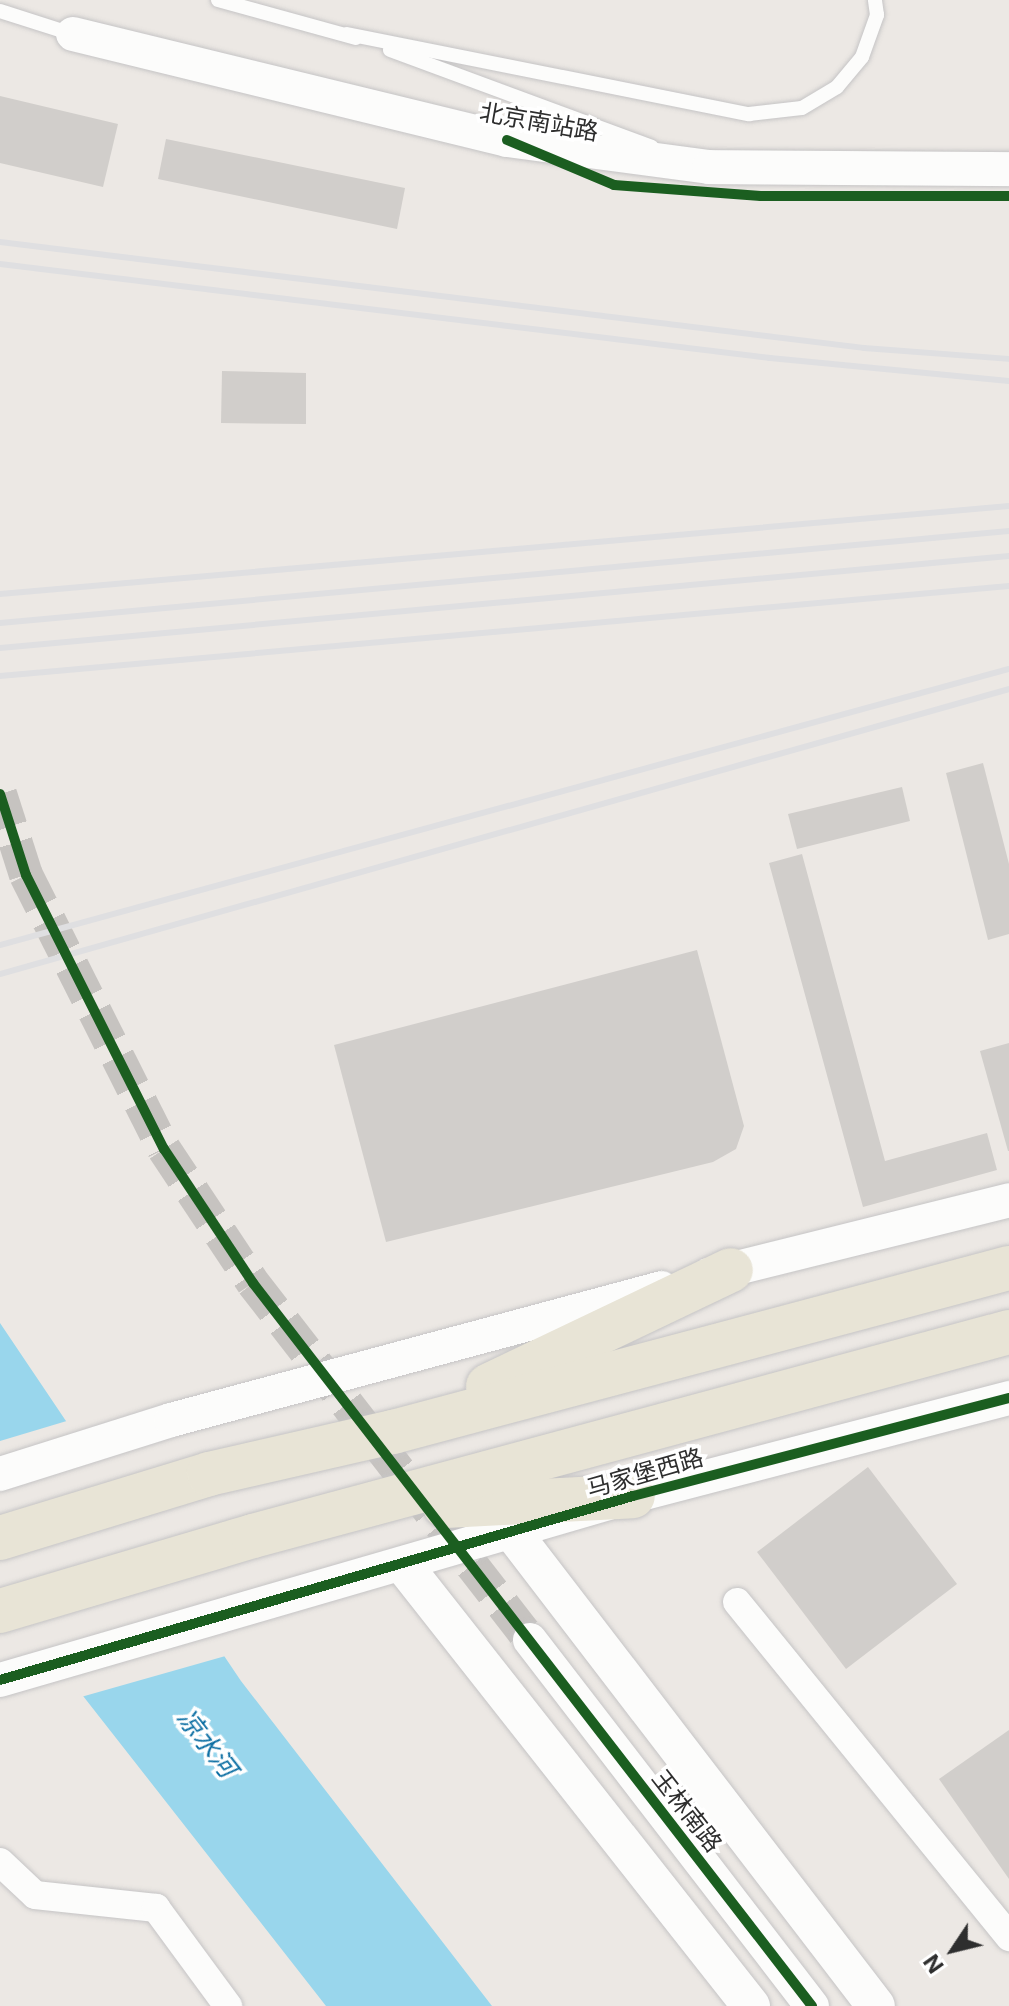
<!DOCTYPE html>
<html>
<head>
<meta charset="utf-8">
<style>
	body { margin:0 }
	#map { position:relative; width:1009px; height:2006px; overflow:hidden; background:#ece8e4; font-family:Inter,"Noto Sans SC",sans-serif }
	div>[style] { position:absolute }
	.water>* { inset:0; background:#99d6ec }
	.pier>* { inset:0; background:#ece8e4 }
	.building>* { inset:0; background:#d1cecb }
	.tertiary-tunnel>* { height:34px; margin-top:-17px; transform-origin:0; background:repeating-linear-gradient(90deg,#c6c3c0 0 34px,transparent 0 51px) }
	.roads { filter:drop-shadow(0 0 2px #c5c4c5) drop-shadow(0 0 2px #c5c4c5) }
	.service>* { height:14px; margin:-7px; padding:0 7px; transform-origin:7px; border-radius:7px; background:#fcfcfb }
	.minor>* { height:28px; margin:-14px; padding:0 14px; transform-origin:14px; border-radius:14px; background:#fcfcfb }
	.tertiary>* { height:34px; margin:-17px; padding:0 17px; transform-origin:17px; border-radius:17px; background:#fcfcfb }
	.secondary>* { height:38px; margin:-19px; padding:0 19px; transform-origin:19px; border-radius:19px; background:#fcfcfb }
	.primary>* { height:44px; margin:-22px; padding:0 22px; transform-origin:22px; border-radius:22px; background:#e8e4d6 }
	.rail>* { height:6px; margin:-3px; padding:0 3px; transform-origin:3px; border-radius:3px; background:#dfdfe1 }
	.cycleway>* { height:10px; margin:-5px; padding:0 5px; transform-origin:5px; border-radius:5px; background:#1b5e20 }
	span { translate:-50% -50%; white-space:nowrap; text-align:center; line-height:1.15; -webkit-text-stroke:7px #fff; paint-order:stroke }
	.street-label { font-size:24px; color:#2e2e2e }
	.water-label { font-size:26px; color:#0d6fa3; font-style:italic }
	.north { position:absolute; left:913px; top:1910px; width:80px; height:80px; -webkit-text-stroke:6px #fff; paint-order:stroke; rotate:235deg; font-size:22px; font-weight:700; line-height:32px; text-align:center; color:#2e2e2e }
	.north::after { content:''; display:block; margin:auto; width:28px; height:36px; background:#2e2e2e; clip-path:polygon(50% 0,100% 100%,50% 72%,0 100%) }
</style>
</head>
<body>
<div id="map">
	<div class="water">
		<div style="clip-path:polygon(0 1323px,241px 1681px,492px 2006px,326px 2006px,0 1590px)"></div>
	</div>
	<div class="pier">
		<div style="clip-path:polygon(70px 1420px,229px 1655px,81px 1697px,0 1596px,0 1441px)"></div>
	</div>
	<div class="building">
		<div style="clip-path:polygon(0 96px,118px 124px,103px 187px,0 163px)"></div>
		<div style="clip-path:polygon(166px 139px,405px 188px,397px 229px,158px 179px)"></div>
		<div style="clip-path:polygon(222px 371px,306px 373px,306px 424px,221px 423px)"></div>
		<div style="clip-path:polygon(983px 763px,1009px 864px,1009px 934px,988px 940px,946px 773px)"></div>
		<div style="clip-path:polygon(902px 787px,910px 821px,797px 849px,788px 814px)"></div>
		<div style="clip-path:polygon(802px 854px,885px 1161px,987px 1133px,997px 1170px,863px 1207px,769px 863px)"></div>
		<div style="clip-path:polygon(697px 950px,744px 1126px,736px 1149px,713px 1162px,386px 1242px,334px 1045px)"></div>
		<div style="clip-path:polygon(1009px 1043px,1009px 1151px,1008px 1151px,980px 1051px)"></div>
		<div style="clip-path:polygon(868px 1467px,957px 1584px,846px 1669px,757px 1552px)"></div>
		<div style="clip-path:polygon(1009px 1730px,1009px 1879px,939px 1779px)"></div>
	</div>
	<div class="tertiary-tunnel">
		<div style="left:0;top:794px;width:85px;rotate:72.2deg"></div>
		<div style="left:26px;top:875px;width:307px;rotate:63.3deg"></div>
		<div style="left:164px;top:1149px;width:161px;rotate:56.4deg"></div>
		<div style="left:253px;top:1283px;width:452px;rotate:52.2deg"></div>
	</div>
	<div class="roads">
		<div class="service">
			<div style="left:218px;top:0;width:143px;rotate:15.4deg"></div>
			<div style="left:0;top:11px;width:76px;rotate:17.7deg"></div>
			<div style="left:347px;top:34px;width:410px;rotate:11.3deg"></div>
			<div style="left:749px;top:114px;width:53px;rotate:-6.5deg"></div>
			<div style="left:802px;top:108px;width:41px;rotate:-31deg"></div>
			<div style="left:837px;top:87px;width:39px;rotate:-50deg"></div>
			<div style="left:862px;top:57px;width:45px;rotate:-70.3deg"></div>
			<div style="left:877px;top:15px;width:15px;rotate:-98deg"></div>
			<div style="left:390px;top:50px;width:279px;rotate:20.3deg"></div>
		</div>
		<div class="minor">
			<div style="left:737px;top:1602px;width:432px;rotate:50.9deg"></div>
			<div style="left:0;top:1862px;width:48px;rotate:43.3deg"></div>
			<div style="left:35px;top:1895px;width:122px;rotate:6.1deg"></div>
			<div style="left:156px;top:1908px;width:122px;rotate:53.7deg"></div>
		</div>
		<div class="tertiary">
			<div style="left:73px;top:34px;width:447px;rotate:13.7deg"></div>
			<div style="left:507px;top:140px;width:204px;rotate:7.6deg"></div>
			<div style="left:709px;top:167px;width:300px;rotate:0.4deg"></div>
			<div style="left:709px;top:1275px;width:309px;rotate:-14deg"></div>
			<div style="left:0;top:1474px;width:179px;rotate:-17.5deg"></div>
			<div style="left:171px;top:1420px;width:508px;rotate:-15.05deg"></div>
			<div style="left:530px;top:1640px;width:462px;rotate:52.4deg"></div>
			<div style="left:0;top:1680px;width:659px;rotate:-16.21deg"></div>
			<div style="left:633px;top:1496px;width:389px;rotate:-14.6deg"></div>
		</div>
		<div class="secondary">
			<div style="left:513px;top:1533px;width:596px;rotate:52.5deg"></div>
			<div style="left:405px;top:1567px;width:559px;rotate:51.76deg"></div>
		</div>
		<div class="primary">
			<div style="left:488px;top:1386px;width:269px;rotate:-25.5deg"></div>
			<div style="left:445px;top:1506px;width:188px;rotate:-3deg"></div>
			<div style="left:0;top:1538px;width:219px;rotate:-17deg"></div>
			<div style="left:209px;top:1474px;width:189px;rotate:-12.9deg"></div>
			<div style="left:393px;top:1432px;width:637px;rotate:-14.91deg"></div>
			<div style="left:0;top:1611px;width:264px;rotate:-16.5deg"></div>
			<div style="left:253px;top:1536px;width:783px;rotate:-15.1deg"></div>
		</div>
	</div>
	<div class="rail">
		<div style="left:0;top:242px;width:870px;rotate:6.99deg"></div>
		<div style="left:864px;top:348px;width:145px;rotate:4.3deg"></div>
		<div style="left:0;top:264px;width:776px;rotate:6.96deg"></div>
		<div style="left:770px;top:358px;width:240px;rotate:5.5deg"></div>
		<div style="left:0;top:594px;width:1013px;rotate:-4.98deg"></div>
		<div style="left:0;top:623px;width:1013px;rotate:-5.21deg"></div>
		<div style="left:0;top:648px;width:1013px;rotate:-5.21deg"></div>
		<div style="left:0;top:676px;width:1013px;rotate:-5.1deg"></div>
		<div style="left:0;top:945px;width:1046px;rotate:-15.3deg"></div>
		<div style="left:0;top:974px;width:1048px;rotate:-15.77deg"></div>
	</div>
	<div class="cycleway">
		<div style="left:507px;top:140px;width:116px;rotate:22.8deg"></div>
		<div style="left:614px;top:185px;width:147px;rotate:4.3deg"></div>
		<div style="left:761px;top:196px;width:248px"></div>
		<div style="left:0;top:794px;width:85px;rotate:72.2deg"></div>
		<div style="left:26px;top:875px;width:307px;rotate:63.3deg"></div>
		<div style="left:164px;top:1149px;width:161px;rotate:56.4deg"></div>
		<div style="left:253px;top:1283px;width:914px;rotate:52.29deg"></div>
		<div style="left:0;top:1680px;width:659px;rotate:-16.21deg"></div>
		<div style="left:633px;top:1496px;width:389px;rotate:-14.6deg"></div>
	</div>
	<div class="street-label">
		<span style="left:539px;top:122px;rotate:10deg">北京南站路</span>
		<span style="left:645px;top:1473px;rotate:-16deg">马家堡西路</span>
		<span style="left:687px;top:1811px;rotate:52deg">玉林南路</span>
	</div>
	<div class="water-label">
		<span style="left:207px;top:1743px;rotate:52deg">凉水河</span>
	</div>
	<div class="north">N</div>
</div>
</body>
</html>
